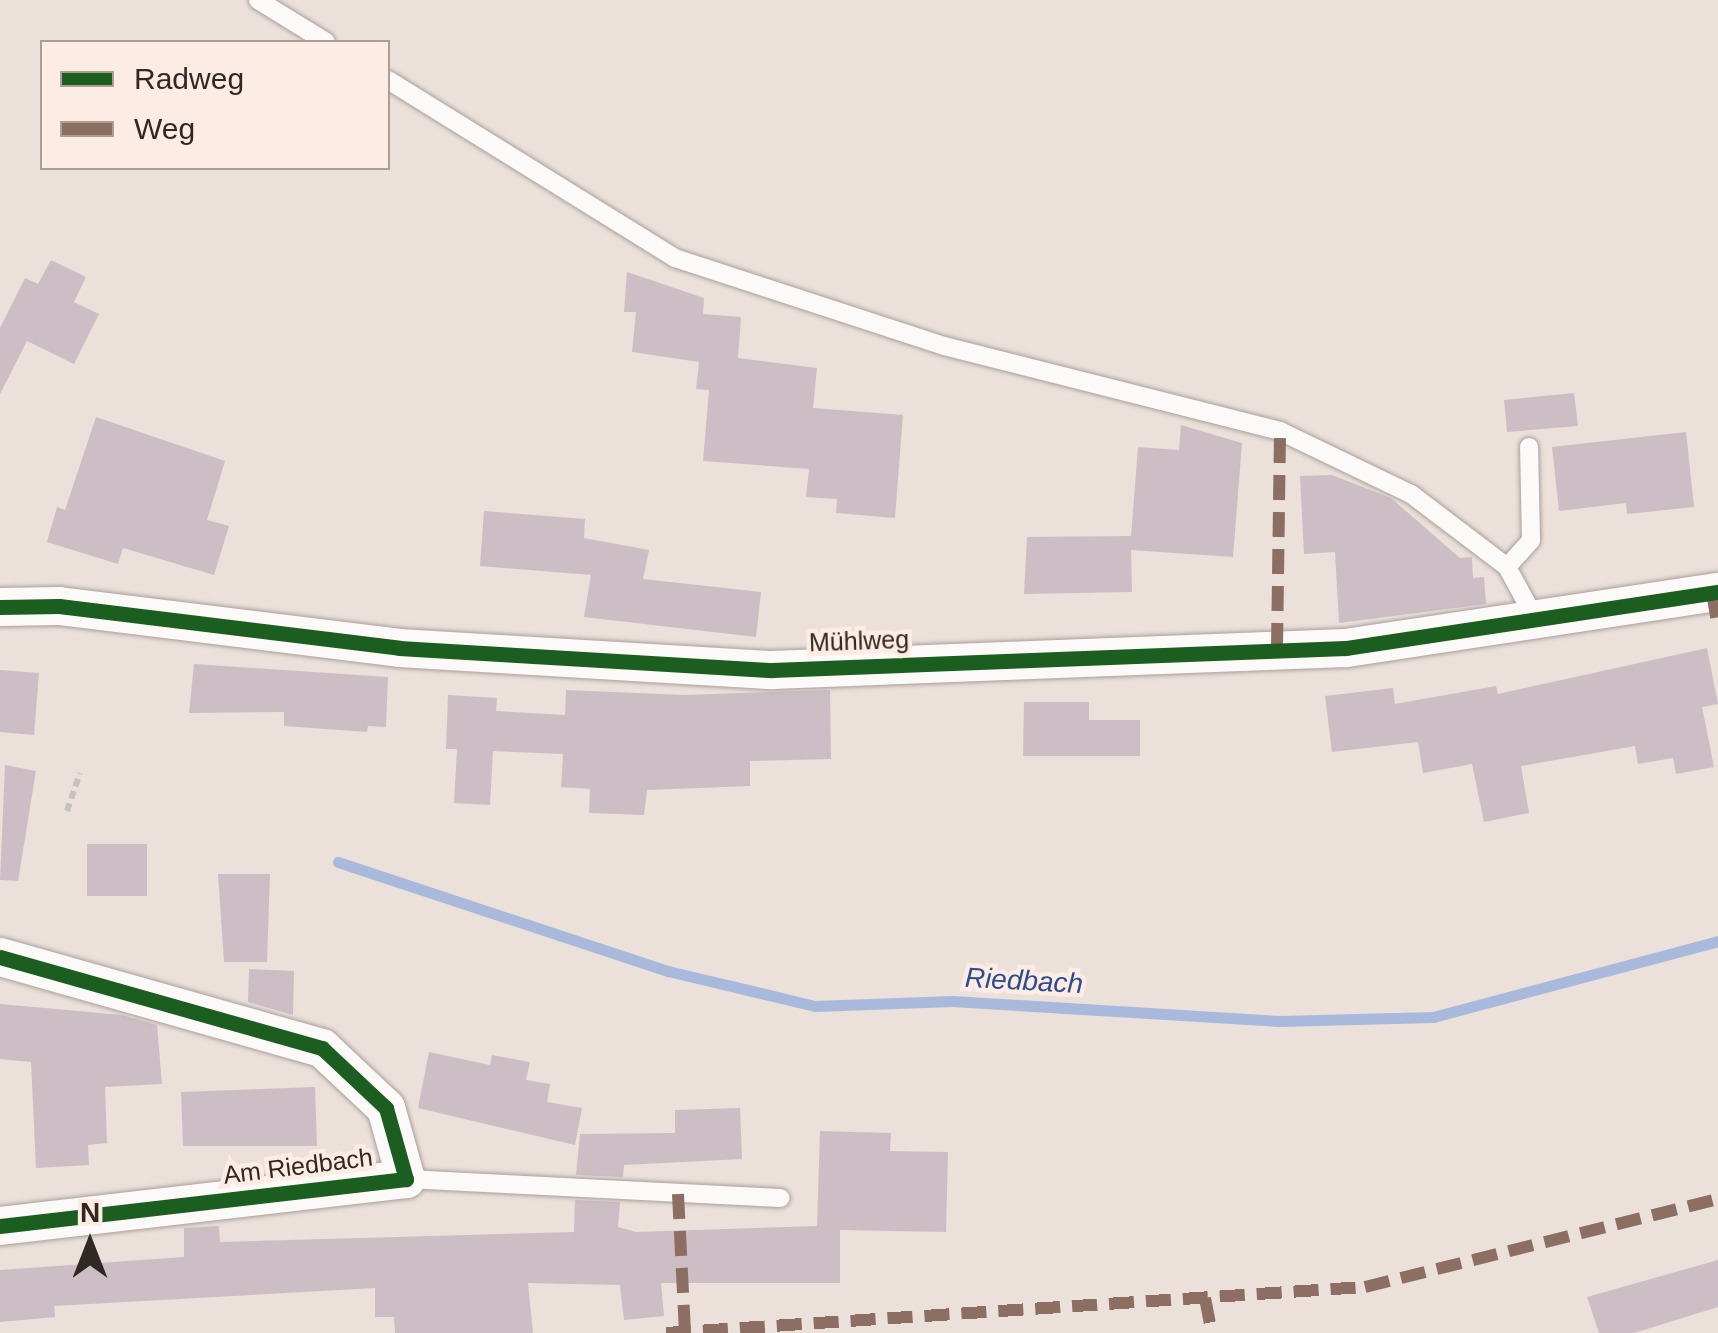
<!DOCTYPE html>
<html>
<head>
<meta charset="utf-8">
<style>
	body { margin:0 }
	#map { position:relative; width:1718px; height:1333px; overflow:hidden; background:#ece0da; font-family:Arial,sans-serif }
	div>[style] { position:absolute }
	.stream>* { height:11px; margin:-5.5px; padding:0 5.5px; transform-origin:5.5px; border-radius:5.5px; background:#a9b9dc }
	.building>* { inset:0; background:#ccbec4 }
	.path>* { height:6px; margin-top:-3px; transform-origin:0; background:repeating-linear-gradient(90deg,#c6c2c0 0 8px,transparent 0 13px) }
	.roads { filter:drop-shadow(0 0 2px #a9a09c) drop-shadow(0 0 2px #a9a09c) }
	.lane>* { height:18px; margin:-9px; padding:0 9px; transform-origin:9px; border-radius:9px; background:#fcfaf9 }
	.street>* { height:38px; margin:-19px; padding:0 19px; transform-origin:19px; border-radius:19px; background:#fcfaf9 }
	.quiet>* { height:12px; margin-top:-6px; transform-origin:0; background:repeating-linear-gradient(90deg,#8d6e63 0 25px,transparent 0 37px) }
	.cycleway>* { height:15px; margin:-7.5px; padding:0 7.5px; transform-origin:7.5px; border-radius:7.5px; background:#1b5e20 }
	span { translate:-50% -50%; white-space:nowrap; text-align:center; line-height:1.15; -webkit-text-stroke:9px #fdece3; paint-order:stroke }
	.street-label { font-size:25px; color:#302824 }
	.water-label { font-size:28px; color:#2c4c8d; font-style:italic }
	.legend { position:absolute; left:40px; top:40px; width:350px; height:130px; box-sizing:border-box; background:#fdece3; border:2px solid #ab9e97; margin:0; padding:12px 18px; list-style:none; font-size:30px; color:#302824 }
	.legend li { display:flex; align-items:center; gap:20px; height:50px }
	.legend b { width:50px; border:2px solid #ab9e97 }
	.north { position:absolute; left:40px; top:1193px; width:100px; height:100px; -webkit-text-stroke:8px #fdece3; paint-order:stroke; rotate:0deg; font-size:28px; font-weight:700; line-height:40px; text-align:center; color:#302824 }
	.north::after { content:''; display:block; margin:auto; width:35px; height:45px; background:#302824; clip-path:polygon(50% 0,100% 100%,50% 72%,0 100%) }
</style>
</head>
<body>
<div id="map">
	<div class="stream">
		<div style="left:338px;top:862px;width:348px;rotate:18.3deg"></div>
		<div style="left:668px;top:971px;width:151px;rotate:13.4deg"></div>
		<div style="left:815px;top:1006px;width:137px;rotate:-2.1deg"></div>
		<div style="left:952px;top:1001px;width:329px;rotate:3.5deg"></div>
		<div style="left:1280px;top:1021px;width:153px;rotate:-1.5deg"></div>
		<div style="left:1433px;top:1017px;width:295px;rotate:-14.9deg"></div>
	</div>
	<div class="building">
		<div style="clip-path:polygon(51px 260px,86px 277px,74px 302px,99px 314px,74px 364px,27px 341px,0 394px,0 328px,25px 278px,38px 284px)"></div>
		<div style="clip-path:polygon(627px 272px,704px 298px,703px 314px,741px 317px,738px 358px,817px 368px,813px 408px,903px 415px,895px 518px,836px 513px,837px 499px,806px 497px,809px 469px,703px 461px,709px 390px,696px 389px,699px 362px,632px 352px,636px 312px,624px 312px)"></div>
		<div style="clip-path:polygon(1574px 393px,1578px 426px,1507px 432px,1504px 400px)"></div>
		<div style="clip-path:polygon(96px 417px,225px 461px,207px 520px,229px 526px,214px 575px,123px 548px,118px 564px,47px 542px,57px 507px,65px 510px)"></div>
		<div style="clip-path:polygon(1181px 425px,1242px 443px,1233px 557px,1131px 550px,1132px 592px,1024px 594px,1027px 537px,1131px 536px,1138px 447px,1179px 450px)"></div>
		<div style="clip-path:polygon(1686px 432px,1694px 507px,1627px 514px,1626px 503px,1559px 511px,1552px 447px)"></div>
		<div style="clip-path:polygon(1332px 475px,1391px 498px,1460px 558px,1472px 557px,1473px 578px,1484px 577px,1486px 604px,1339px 623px,1335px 552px,1304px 554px,1300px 476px)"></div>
		<div style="clip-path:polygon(484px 511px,585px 519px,584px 538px,649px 550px,643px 579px,761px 592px,756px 637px,584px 617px,591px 575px,480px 566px)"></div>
		<div style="clip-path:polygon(1707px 648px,1718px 704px,1702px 707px,1714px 767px,1676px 774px,1673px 758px,1638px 764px,1635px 746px,1521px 766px,1529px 813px,1484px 822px,1472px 764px,1423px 773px,1418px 742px,1332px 752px,1325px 696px,1393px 688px,1395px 704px,1496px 686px,1498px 694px)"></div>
		<div style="clip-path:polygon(194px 664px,388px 677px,386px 727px,368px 726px,367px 732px,284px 726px,284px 712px,189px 713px)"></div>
		<div style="clip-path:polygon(0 670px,39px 673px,34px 735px,0 732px)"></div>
		<div style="clip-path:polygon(566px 690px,684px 695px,830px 690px,831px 759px,750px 761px,750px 786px,647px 790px,644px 815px,589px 813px,590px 789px,561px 787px,563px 754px,493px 751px,490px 805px,454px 803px,457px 749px,446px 749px,448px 695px,497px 698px,496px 711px,565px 715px)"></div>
		<div style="clip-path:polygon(1024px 702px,1089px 702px,1089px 720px,1140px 720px,1140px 756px,1023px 756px)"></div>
		<div style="clip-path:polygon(5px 765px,36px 771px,18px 881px,0 880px)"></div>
		<div style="clip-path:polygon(87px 844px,147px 844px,147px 896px,87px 896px)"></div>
		<div style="clip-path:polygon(218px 874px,270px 874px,267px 962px,224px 962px)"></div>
		<div style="clip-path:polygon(249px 969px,294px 971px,293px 1015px,248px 1002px)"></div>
		<div style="clip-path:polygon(0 1004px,122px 1015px,157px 1025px,162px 1084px,105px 1087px,107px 1143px,88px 1145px,89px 1165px,36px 1168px,31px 1062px,0 1059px)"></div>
		<div style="clip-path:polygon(429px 1052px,490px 1065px,492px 1055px,530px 1062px,526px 1080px,550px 1084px,547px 1102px,582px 1108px,575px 1145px,418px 1108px)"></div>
		<div style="clip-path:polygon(315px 1087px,317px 1146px,183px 1146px,181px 1092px)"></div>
		<div style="clip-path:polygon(740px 1108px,742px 1159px,624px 1165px,623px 1177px,576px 1175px,580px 1134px,675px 1133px,675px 1110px)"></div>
		<div style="clip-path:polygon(820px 1131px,891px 1133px,890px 1151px,948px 1152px,946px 1232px,840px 1230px,840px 1283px,661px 1283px,664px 1316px,624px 1320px,620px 1285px,528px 1283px,533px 1333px,395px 1333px,394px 1317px,375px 1317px,375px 1288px,54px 1306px,55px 1317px,0 1322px,0 1270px,184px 1257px,184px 1228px,219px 1226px,220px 1242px,574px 1232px,575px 1200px,620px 1202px,618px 1227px,636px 1232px,817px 1226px)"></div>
		<div style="clip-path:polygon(1718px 1260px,1718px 1307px,1634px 1333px,1599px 1333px,1587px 1297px)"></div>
	</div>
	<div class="path">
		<div style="left:67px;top:811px;width:40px;rotate:-71.1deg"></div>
	</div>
	<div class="roads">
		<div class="lane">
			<div style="left:258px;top:0;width:80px;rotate:31.7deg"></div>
			<div style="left:388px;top:80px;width:338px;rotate:31.8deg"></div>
			<div style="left:675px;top:258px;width:283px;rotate:18.1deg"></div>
			<div style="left:944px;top:346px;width:347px;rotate:14.2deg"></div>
			<div style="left:1280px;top:431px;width:145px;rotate:25.7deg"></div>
			<div style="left:1411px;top:494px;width:121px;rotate:37.2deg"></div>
			<div style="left:1507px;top:567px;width:63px;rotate:61.4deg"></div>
			<div style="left:1507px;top:567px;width:36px;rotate:-48deg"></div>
			<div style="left:1531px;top:540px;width:93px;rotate:-91.2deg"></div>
			<div style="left:406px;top:1179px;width:375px;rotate:2.9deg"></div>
		</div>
		<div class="street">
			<div style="left:0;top:607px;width:59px;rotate:-1deg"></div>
			<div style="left:59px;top:606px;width:343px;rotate:7deg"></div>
			<div style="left:399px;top:648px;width:374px;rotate:3.4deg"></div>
			<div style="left:772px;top:670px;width:574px;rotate:-2.19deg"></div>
			<div style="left:1346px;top:648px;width:376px;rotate:-8.6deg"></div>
			<div style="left:0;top:957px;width:335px;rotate:15.8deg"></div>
			<div style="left:322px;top:1048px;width:88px;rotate:43.2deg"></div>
			<div style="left:386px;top:1108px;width:74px;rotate:74.3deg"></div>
			<div style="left:406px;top:1179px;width:409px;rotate:173.4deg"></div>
		</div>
	</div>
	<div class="quiet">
		<div style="left:1712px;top:593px;width:34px;rotate:80deg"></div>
		<div style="left:1277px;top:648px;width:217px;rotate:-89.2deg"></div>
		<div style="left:678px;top:1194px;width:137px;rotate:87.1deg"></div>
		<div style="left:1205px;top:1298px;width:36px;rotate:79deg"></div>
		<div style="left:666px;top:1333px;width:701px;rotate:-3.77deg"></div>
		<div style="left:1365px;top:1287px;width:364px;rotate:-14deg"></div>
	</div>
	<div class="cycleway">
		<div style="left:0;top:607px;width:59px;rotate:-1deg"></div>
		<div style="left:59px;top:606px;width:343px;rotate:7deg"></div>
		<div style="left:399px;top:648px;width:374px;rotate:3.4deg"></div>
		<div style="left:772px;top:670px;width:574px;rotate:-2.19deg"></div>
		<div style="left:1346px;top:648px;width:376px;rotate:-8.6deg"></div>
		<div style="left:0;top:957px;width:335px;rotate:15.8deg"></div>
		<div style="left:322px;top:1048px;width:88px;rotate:43.2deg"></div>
		<div style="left:386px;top:1108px;width:74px;rotate:74.3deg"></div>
		<div style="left:406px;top:1179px;width:409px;rotate:173.4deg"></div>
	</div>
	<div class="street-label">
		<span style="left:859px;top:641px;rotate:-2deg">Mühlweg</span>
		<span style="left:298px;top:1166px;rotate:-7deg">Am Riedbach</span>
	</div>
	<div class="water-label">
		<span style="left:1024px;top:981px;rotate:3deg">Riedbach</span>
	</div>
	<ul class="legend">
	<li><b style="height:12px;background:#1b5e20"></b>Radweg</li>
	<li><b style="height:12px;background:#8d6e63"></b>Weg</li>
	</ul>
	<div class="north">N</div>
</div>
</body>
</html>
